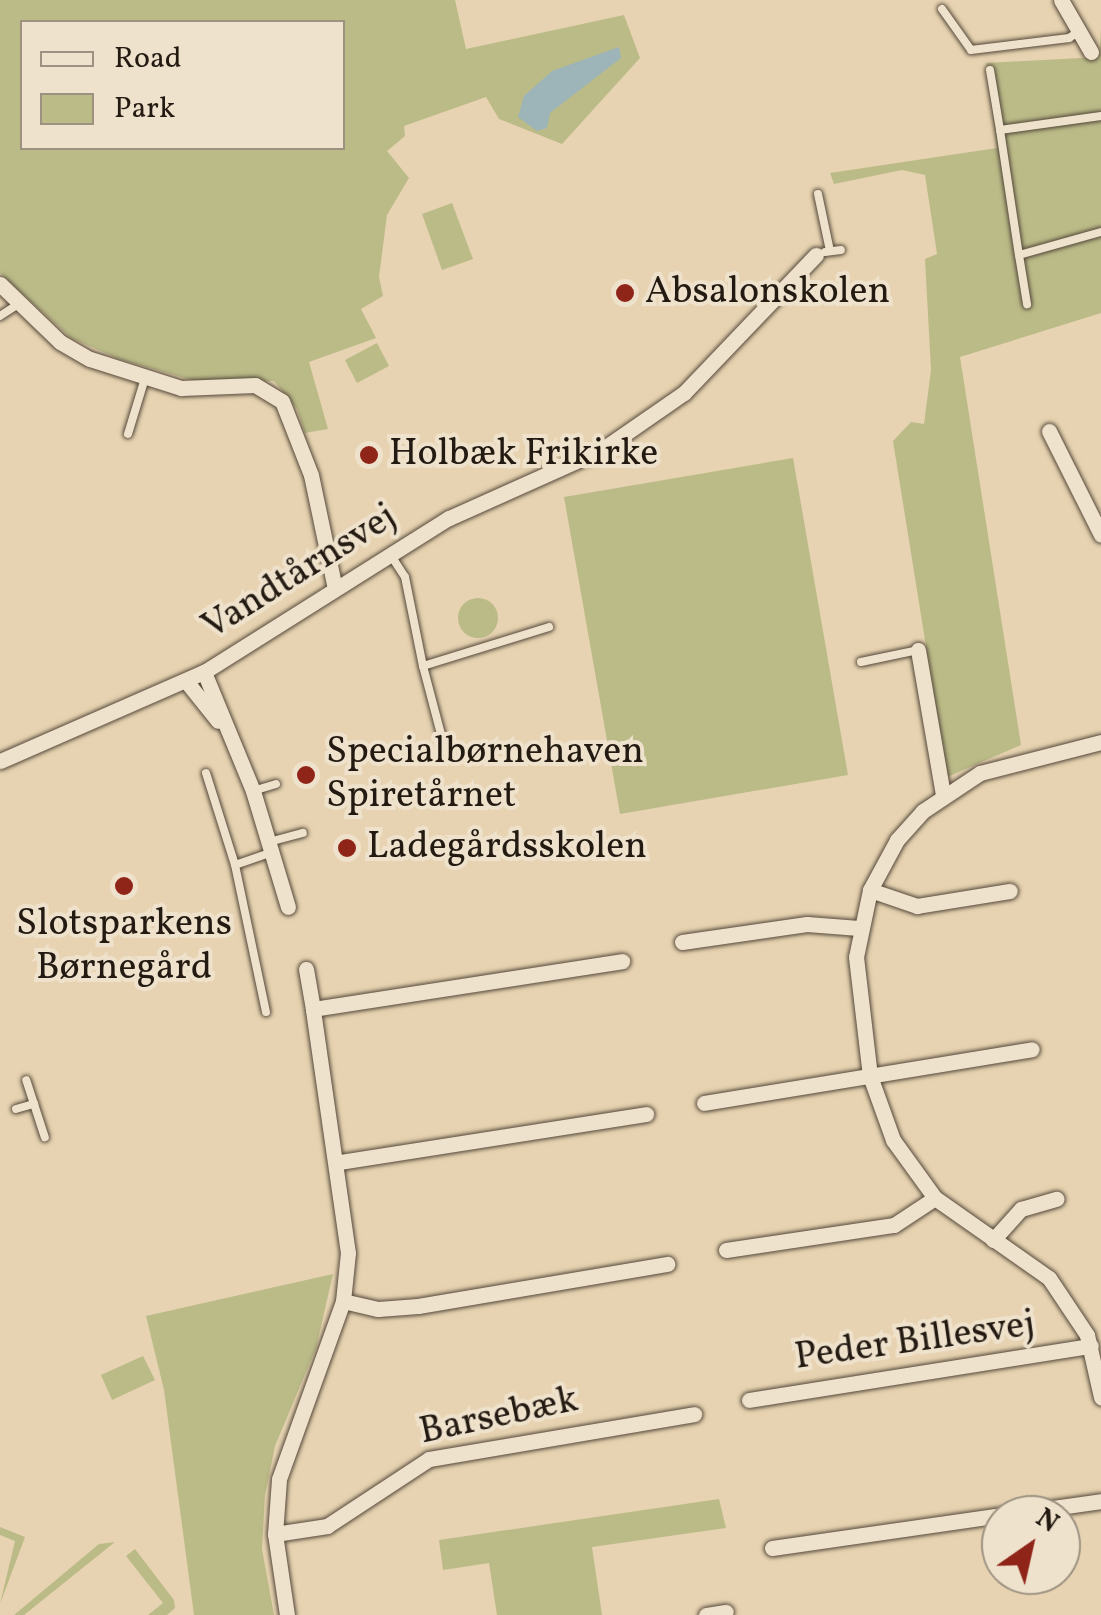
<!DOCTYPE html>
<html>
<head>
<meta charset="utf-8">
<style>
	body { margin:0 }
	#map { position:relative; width:1101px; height:1615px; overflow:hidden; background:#e7d3b1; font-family:Vollkorn,serif }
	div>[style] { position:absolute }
	.green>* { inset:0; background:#bb8 }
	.round { border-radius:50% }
	.water>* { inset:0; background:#9db4b8 }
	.roads { filter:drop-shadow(0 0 2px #54483a) drop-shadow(0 0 2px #54483a) }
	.service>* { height:8px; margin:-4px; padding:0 4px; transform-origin:4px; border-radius:4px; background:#efe2cc }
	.minor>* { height:15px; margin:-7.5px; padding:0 7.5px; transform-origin:7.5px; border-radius:7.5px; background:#efe2cc }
	.dots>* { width:28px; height:28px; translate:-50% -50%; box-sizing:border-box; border:5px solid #efe2cc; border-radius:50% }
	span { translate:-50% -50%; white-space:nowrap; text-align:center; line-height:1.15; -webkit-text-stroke:8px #efe2cc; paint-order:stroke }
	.poi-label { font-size:38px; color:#231a12 }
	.left { translate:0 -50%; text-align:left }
	.street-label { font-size:38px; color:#231a12 }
	.legend { position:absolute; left:20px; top:20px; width:325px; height:130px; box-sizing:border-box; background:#efe2cc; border:2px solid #9d9282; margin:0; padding:12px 18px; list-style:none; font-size:30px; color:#231a12 }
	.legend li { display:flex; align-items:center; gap:20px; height:50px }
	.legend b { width:50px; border:2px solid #9d9282 }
	.north { position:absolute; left:981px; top:1495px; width:100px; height:100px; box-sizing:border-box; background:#efe2cc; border:2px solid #9d9282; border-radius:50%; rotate:34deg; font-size:28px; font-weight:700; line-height:40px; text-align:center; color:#231a12 }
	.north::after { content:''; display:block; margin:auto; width:35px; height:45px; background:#8f2418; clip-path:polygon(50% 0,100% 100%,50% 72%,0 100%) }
</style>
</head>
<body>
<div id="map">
	<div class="green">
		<div style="clip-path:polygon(evenodd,0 0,455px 0,466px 49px,624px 15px,640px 58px,562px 144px,499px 119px,486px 97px,404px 126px,405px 136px,387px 151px,409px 178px,387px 215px,379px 277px,383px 296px,361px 309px,376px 338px,309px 362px,328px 429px,305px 433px,297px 409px,274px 381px,192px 380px,119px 359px,71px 338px,0 273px,0 0,22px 22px,342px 22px,342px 148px,22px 148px,22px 22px)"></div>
		<div style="clip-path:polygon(1101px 29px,1101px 313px,960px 357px,1021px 745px,947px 777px,893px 441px,911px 422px,924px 424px,931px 370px,925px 259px,937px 254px,925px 175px,902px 170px,834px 184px,830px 173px,997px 148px,986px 63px,1099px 57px)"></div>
		<div style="clip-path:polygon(452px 203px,473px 259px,442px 270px,422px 214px)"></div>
		<div style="clip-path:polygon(377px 343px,389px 366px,357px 383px,345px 360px)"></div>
		<div style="clip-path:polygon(793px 458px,848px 775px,620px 814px,564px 497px)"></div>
		<div class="round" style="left:458px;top:598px;width:40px;height:40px"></div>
		<div style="clip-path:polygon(333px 1274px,316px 1348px,275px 1446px,265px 1495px,262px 1549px,274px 1615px,194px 1615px,164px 1390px,146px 1316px)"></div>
		<div style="clip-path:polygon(143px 1356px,155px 1380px,112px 1400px,101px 1375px)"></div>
		<div style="clip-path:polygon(719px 1499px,726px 1528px,592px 1547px,602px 1615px,497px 1615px,489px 1563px,443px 1570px,439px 1540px)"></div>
		<div style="clip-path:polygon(0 1527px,25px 1537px,0 1604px,15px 1541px,0 1535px)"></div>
		<div style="clip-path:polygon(115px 1542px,24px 1615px,14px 1615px,99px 1544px)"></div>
		<div style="clip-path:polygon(135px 1549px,174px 1600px,175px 1608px,167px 1615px,148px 1615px,163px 1603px,126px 1556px)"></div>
	</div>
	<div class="water">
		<div style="clip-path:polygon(619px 47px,621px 58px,550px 113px,547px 128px,537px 131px,518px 117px,524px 96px,552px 71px)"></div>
	</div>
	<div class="roads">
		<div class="service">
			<div style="left:942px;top:9px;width:50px;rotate:54.7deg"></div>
			<div style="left:971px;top:50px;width:99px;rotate:-7deg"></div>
			<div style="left:1069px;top:38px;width:11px;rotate:-34deg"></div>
			<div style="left:990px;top:70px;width:61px;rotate:80.5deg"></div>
			<div style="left:1101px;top:116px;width:102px;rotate:172.1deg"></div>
			<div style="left:1000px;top:130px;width:126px;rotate:81.4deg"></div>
			<div style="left:1019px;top:255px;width:85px;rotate:-15.7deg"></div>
			<div style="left:818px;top:194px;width:58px;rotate:78.1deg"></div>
			<div style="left:825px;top:252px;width:16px;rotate:-7deg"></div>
			<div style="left:1019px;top:255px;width:50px;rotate:80.7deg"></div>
			<div style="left:0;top:316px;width:24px;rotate:-33deg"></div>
			<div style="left:128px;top:434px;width:59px;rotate:-73.1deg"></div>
			<div style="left:390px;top:554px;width:27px;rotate:57deg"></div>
			<div style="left:405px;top:577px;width:91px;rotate:78.6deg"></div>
			<div style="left:423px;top:666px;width:132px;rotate:-17.2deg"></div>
			<div style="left:861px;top:662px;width:58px;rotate:-11.9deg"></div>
			<div style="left:423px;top:666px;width:70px;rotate:75.2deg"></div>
			<div style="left:206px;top:773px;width:96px;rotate:72.5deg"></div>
			<div style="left:253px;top:791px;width:24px;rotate:-17deg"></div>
			<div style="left:269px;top:842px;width:35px;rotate:-15deg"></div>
			<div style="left:266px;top:1012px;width:150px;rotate:-101.9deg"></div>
			<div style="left:235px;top:865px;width:39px;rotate:-19deg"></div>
			<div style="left:34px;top:1104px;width:35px;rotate:72deg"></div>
			<div style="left:16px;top:1109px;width:19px;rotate:-16deg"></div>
			<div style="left:34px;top:1104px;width:25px;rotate:-108deg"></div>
		</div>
		<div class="minor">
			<div style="left:1061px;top:0;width:60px;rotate:60deg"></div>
			<div style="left:0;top:284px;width:83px;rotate:44deg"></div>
			<div style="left:60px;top:342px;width:34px;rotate:30deg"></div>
			<div style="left:90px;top:359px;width:96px;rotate:17.7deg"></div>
			<div style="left:181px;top:388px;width:74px;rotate:-2.3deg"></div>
			<div style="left:255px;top:385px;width:31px;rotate:31deg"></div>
			<div style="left:282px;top:401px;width:79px;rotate:68.6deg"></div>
			<div style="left:311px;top:475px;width:116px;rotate:78.1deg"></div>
			<div style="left:1049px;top:431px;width:116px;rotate:63.4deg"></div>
			<div style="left:918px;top:650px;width:147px;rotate:80.2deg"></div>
			<div style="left:204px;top:672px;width:129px;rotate:67.6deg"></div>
			<div style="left:253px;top:791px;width:121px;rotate:73.2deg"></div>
			<div style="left:186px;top:681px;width:51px;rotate:51.3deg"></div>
			<div style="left:1101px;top:742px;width:125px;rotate:165.6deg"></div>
			<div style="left:980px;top:773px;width:69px;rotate:146.3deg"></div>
			<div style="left:923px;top:811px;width:39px;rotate:132deg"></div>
			<div style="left:897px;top:840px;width:57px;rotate:118.4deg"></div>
			<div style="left:870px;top:890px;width:68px;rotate:101.8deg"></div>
			<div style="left:856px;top:957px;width:120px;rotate:83.3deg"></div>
			<div style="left:870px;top:1076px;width:68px;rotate:70.2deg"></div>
			<div style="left:893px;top:1140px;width:72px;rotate:54.1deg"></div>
			<div style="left:935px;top:1198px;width:139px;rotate:35.1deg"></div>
			<div style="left:1049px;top:1278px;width:69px;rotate:56.3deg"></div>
			<div style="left:1087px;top:1335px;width:64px;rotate:77.3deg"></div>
			<div style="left:0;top:761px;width:223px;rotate:-23.6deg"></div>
			<div style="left:204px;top:672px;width:289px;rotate:-32.2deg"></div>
			<div style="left:449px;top:518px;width:169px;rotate:-24.1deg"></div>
			<div style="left:603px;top:449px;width:98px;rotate:-34.7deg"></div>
			<div style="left:684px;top:393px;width:191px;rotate:-46.3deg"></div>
			<div style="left:870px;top:890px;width:50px;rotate:18.8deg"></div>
			<div style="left:917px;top:906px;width:94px;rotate:-9.2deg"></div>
			<div style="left:682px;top:942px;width:126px;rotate:-8.2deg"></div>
			<div style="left:807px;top:924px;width:52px;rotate:4.4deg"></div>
			<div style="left:306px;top:969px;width:41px;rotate:80.1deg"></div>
			<div style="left:704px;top:1103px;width:332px;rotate:-9.3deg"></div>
			<div style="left:340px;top:1162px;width:310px;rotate:-8.9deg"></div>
			<div style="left:993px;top:1240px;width:42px;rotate:-47.9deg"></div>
			<div style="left:1021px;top:1209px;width:37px;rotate:-16deg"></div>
			<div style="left:726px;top:1250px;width:170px;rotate:-8.5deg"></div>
			<div style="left:894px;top:1225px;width:49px;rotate:-33.4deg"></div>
			<div style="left:343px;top:1301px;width:36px;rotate:13deg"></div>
			<div style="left:378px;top:1309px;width:40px;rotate:-4.3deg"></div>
			<div style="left:418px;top:1306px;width:253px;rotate:-9.6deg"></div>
			<div style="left:749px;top:1400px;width:346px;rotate:-9deg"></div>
			<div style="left:1003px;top:1515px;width:99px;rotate:-8.1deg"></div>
			<div style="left:275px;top:1534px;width:53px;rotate:-8.7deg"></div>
			<div style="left:327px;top:1526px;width:122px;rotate:-33.3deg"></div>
			<div style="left:429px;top:1459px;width:269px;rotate:-9.6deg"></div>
			<div style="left:772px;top:1548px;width:231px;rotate:-8.2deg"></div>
			<div style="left:287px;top:1615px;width:82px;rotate:-98.4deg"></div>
			<div style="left:275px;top:1534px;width:55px;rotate:-85.8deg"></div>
			<div style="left:279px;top:1479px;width:189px;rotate:-70.2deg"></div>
			<div style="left:343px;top:1301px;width:48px;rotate:-84.1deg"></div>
			<div style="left:348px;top:1253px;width:246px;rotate:-98.2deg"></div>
			<div style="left:313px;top:1009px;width:313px;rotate:-8.8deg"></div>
			<div style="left:706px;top:1615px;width:20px;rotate:-9deg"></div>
		</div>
	</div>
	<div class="dots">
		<div style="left:625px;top:293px;background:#8f2418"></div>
		<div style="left:369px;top:455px;background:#8f2418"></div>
		<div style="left:306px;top:775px;background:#8f2418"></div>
		<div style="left:347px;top:848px;background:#8f2418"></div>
		<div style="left:124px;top:886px;background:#8f2418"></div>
	</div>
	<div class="poi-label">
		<span class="left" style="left:645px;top:293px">Absalonskolen</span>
		<span class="left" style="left:389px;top:455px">Holbæk Frikirke</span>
		<span class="left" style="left:326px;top:775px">Specialbørnehaven<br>Spiretårnet</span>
		<span class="left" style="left:367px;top:848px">Ladegårdsskolen</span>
		<span style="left:124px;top:947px">Slotsparkens<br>Børnegård</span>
	</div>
	<div class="street-label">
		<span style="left:300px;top:573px;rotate:-32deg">Vandtårnsvej</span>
		<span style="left:915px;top:1342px;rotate:-8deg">Peder Billesvej</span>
		<span style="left:499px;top:1417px;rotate:-12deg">Barsebæk</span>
	</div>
	<ul class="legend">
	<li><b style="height:12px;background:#efe2cc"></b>Road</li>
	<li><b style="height:28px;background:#bb8"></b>Park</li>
	</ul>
	<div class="north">N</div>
</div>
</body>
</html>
